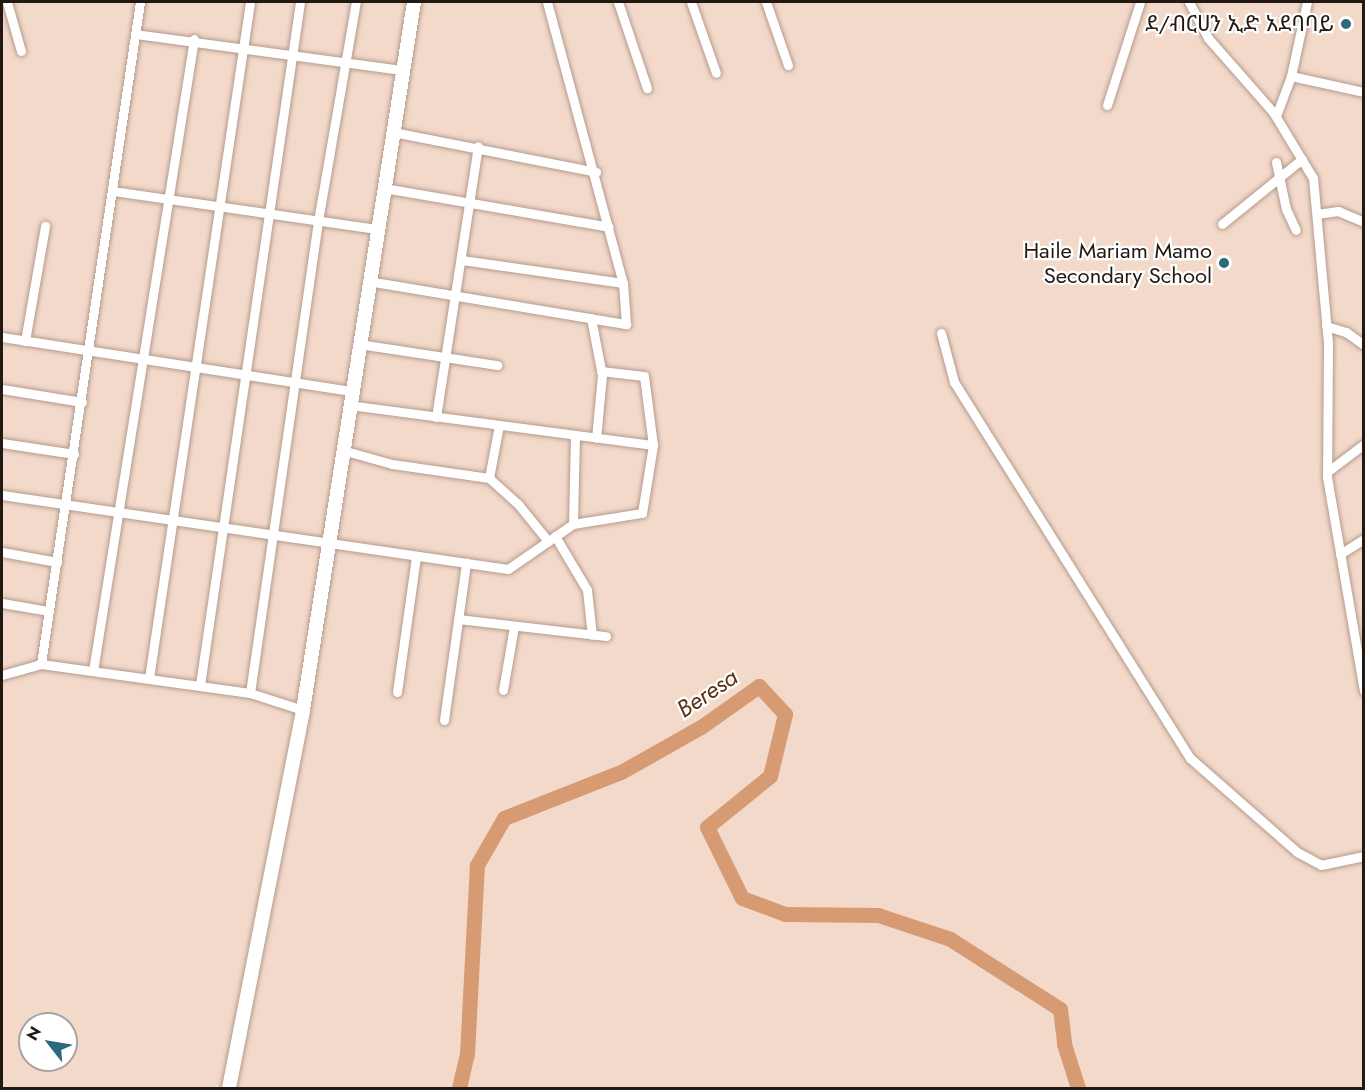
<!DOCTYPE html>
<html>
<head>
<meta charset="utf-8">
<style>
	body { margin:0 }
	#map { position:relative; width:1365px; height:1090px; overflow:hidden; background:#f3d9c9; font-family:Jost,"Noto Sans Ethiopic",sans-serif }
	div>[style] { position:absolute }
	.river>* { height:15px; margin:-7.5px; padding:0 7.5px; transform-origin:7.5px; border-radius:7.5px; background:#d79b73 }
	.roads { filter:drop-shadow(0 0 2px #b49b8c) drop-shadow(0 0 2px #b49b8c) }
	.street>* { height:9px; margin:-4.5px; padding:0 4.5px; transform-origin:4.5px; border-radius:4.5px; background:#fff }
	.secondary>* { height:14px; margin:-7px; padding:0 7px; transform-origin:7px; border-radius:7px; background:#fff }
	.dots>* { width:16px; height:16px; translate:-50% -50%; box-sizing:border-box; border:3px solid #fff; border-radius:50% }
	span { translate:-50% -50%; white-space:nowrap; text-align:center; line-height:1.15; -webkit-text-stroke:4.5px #fff; paint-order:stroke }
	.poi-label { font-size:22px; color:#221913 }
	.right { translate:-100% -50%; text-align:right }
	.water-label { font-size:24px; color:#5c3316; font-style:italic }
	.frame { position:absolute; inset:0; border:3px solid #221913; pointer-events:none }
	.north { position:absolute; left:18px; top:1012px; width:60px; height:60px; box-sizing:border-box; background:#fff; border:2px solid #a7a3a1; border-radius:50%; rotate:301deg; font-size:16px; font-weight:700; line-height:24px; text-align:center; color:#221913 }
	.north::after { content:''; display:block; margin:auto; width:21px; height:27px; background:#2a6a7e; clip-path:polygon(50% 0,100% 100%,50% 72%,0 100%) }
</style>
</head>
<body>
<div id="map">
	<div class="river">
		<div style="left:459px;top:1088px;width:35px;rotate:-77deg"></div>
		<div style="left:467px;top:1054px;width:189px;rotate:-87deg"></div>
		<div style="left:477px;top:865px;width:54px;rotate:-60.1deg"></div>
		<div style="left:504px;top:818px;width:126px;rotate:-21.5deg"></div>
		<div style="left:621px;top:772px;width:92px;rotate:-29.4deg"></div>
		<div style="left:701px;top:727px;width:71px;rotate:-35.3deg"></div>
		<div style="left:759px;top:686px;width:38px;rotate:47deg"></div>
		<div style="left:785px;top:714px;width:64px;rotate:103.6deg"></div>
		<div style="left:770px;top:776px;width:81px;rotate:141deg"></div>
		<div style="left:707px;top:827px;width:79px;rotate:63.8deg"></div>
		<div style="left:742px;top:898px;width:46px;rotate:20.4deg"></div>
		<div style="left:785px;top:914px;width:93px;rotate:0.6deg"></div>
		<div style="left:878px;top:915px;width:76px;rotate:18.4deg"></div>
		<div style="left:950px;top:939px;width:130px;rotate:32.5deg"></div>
		<div style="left:1060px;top:1009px;width:35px;rotate:83deg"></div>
		<div style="left:1064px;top:1044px;width:46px;rotate:72.3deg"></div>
	</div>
	<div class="roads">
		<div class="street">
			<div style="left:7px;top:2px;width:51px;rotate:74.1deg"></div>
			<div style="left:140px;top:2px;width:669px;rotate:98.51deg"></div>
			<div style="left:41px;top:664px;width:211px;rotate:7.9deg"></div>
			<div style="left:250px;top:693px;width:56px;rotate:17.8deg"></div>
			<div style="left:547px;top:2px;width:291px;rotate:74.9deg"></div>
			<div style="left:618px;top:2px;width:91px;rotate:71.4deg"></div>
			<div style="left:691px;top:2px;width:75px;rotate:70.6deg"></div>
			<div style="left:766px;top:2px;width:67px;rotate:70.8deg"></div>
			<div style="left:1189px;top:2px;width:41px;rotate:62.2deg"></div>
			<div style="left:1208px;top:38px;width:98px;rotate:48.7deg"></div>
			<div style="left:1273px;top:112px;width:77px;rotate:58.8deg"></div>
			<div style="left:1313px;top:178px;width:166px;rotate:84.8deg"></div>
			<div style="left:1328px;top:343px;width:134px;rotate:90.4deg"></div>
			<div style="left:1327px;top:477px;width:217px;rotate:80.2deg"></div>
			<div style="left:135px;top:34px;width:270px;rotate:7.7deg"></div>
			<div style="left:1291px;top:76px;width:76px;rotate:-77.8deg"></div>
			<div style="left:1107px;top:105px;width:108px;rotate:-72.2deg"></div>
			<div style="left:1276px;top:116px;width:43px;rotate:-69.4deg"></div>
			<div style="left:1291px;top:76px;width:75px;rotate:12.4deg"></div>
			<div style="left:393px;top:132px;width:207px;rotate:11.1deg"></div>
			<div style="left:1276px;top:162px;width:48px;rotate:78deg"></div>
			<div style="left:1286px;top:209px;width:23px;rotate:65deg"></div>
			<div style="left:384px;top:188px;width:228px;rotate:9.8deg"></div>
			<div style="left:113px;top:191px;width:267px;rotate:8.2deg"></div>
			<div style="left:1317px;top:214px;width:21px;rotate:-8deg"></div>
			<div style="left:1338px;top:211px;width:28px;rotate:23deg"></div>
			<div style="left:1222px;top:224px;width:103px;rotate:-39.1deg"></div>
			<div style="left:368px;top:281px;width:262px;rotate:9.5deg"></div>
			<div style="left:626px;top:324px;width:41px;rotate:-94.2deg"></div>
			<div style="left:623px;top:283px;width:163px;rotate:-171.9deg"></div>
			<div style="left:591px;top:318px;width:58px;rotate:79.1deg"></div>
			<div style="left:602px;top:375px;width:63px;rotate:95.4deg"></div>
			<div style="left:1326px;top:326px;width:21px;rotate:17deg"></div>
			<div style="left:1346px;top:332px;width:22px;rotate:36deg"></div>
			<div style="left:941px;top:333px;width:51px;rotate:75.1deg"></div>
			<div style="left:954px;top:382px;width:444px;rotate:57.9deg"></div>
			<div style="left:1190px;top:758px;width:142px;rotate:41.3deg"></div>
			<div style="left:1297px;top:852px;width:27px;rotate:28deg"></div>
			<div style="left:1321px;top:865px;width:44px;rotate:-11.8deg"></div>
			<div style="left:2px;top:337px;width:353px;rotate:8.8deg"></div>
			<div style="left:25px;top:341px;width:117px;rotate:-80.1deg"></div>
			<div style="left:359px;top:344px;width:140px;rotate:8.7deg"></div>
			<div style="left:601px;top:371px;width:43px;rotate:6.6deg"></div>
			<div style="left:644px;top:376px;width:70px;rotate:82.6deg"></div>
			<div style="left:2px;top:389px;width:81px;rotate:9.2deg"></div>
			<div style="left:436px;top:417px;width:274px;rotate:-81.2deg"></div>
			<div style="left:2px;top:443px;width:73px;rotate:8.7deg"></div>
			<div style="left:342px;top:450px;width:52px;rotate:15.6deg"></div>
			<div style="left:392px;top:464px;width:98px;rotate:8.2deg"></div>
			<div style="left:489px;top:478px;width:54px;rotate:-79.3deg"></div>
			<div style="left:1327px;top:472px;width:46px;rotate:-37.1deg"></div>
			<div style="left:489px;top:478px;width:39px;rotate:42deg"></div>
			<div style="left:518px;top:504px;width:48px;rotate:51deg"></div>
			<div style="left:2px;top:495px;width:511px;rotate:8.32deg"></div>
			<div style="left:508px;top:569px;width:79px;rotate:-34.7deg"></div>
			<div style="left:573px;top:524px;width:70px;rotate:-9.1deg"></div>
			<div style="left:642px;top:513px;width:69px;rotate:-80.8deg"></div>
			<div style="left:653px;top:445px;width:307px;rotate:-172.5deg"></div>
			<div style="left:573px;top:524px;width:89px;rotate:-88.7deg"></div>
			<div style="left:555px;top:536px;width:63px;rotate:59.3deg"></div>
			<div style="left:587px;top:590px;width:45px;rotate:83.7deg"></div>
			<div style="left:2px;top:552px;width:56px;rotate:10.3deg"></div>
			<div style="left:1340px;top:554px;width:28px;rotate:-32deg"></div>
			<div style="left:2px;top:603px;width:48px;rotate:9.7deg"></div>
			<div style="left:458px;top:619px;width:149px;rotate:6.6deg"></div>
			<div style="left:93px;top:671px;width:640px;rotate:-80.92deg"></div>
			<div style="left:2px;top:675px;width:41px;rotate:-15.8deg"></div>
			<div style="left:149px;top:678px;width:684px;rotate:-81.5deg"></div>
			<div style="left:200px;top:685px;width:690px;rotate:-81.67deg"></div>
			<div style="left:503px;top:690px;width:65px;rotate:-80.2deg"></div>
			<div style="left:397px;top:692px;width:137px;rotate:-82deg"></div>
			<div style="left:250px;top:693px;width:477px;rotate:-81.8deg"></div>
			<div style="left:318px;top:221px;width:222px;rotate:-80.2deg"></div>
			<div style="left:444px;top:720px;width:159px;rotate:-82deg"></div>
		</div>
		<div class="secondary">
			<div style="left:229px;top:1088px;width:385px;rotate:-78.9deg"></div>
			<div style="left:303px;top:710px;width:717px;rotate:-81.09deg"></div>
		</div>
	</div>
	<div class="dots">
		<div style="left:1346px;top:24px;background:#2a6a7e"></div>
		<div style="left:1224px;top:263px;background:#2a6a7e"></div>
	</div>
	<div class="poi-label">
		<span class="right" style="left:1334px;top:24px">ደ/ብርሀን ኢድ አደባባይ</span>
		<span class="right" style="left:1212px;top:263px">Haile Mariam Mamo<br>Secondary School</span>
	</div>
	<div class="water-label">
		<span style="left:707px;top:693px;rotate:-34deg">Beresa</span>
	</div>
	<div class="frame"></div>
	<div class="north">N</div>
</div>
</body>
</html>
